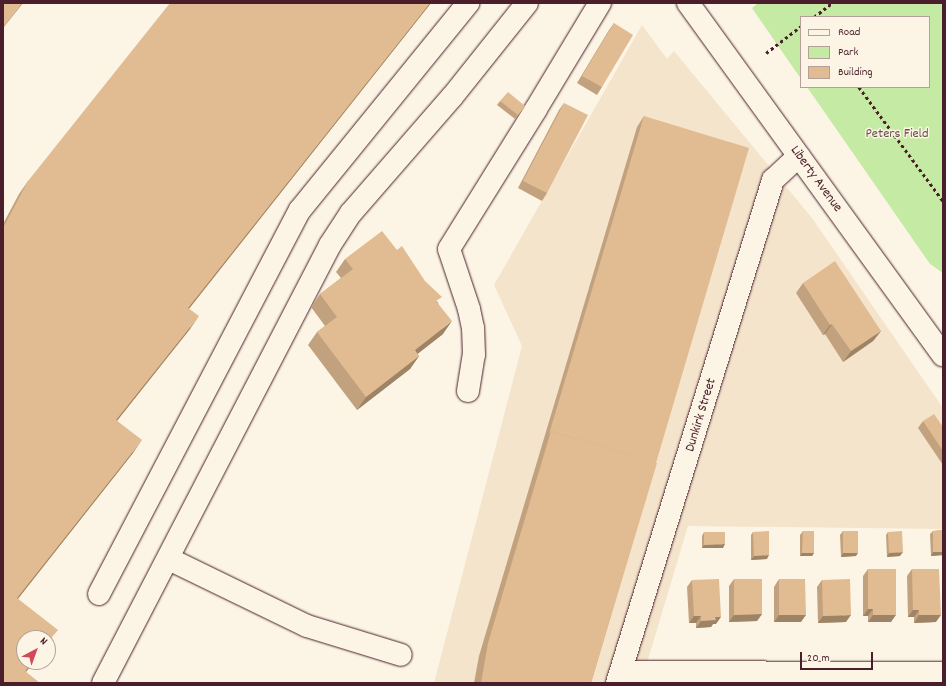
<!DOCTYPE html>
<html>
<head>
<meta charset="utf-8">
<style>
	body { margin:0 }
	#map { position:relative; width:946px; height:686px; overflow:hidden; background:#fcf5e5; font-family:Dekko,sans-serif }
	div>[style] { position:absolute }
	.built>* { inset:0; background:#f4e4cc }
	.green>* { inset:0; background:#c4eaa4 }
	.path>* { height:2.5px; margin-top:-1.25px; transform-origin:0; background:repeating-linear-gradient(90deg,#4a1f2b 0 3px,transparent 0 6px) }
	.roads { filter:drop-shadow(0 0 1px #4a1f2b) drop-shadow(0 0 1px #4a1f2b) }
	.minor>* { height:22px; margin:-11px; padding:0 11px; transform-origin:11px; border-radius:11px; background:#fcf5e5 }
	.major>* { height:22px; margin:-11px; padding:0 11px; transform-origin:11px; border-radius:11px; background:#fcf5e5 }
	.wall>* { inset:0; background:#c2a27e }
	.shaded-wall>* { inset:0; background:#9e8466 }
	.building>* { inset:0; background:#e1bc92 }
	span { translate:-50% -50%; white-space:nowrap; text-align:center; line-height:1.15; -webkit-text-stroke:3px #fcf5e5; paint-order:stroke }
	.park-label { font-size:14px; color:#685249 }
	.street-label { font-size:14px; color:#4a1f2b }
	.frame { position:absolute; inset:0; border:4px solid #4a1f2b; pointer-events:none }
	.legend { position:absolute; left:800px; top:16px; width:130px; height:72px; box-sizing:border-box; background:#fcf5e5; border:1px solid #b59f9b; margin:0; padding:5px 7px; list-style:none; font-size:12px; color:#4a1f2b }
	.legend li { display:flex; align-items:center; gap:8px; height:20px }
	.legend b { width:20px; border:1px solid #b59f9b }
	.north { position:absolute; left:16px; top:630px; width:40px; height:40px; box-sizing:border-box; background:#fcf5e5; border:1px solid #b59f9b; border-radius:50%; rotate:41deg; font-size:11px; font-weight:700; line-height:16px; text-align:center; color:#4a1f2b }
	.north::after { content:''; display:block; margin:auto; width:14px; height:18px; background:#d1495b; clip-path:polygon(50% 0,100% 100%,50% 72%,0 100%) }
	.scale { position:absolute; left:800px; top:652px; width:73px; height:18px; box-sizing:border-box; border:2px solid #4a1f2b; border-top:0; padding-left:5px; font-size:12px; line-height:14px; white-space:nowrap; color:#4a1f2b; -webkit-text-stroke:3px #fcf5e5; paint-order:stroke }
</style>
</head>
<body>
<div id="map">
	<div class="built">
		<div style="clip-path:polygon(642px 25px,667px 59px,674px 51px,812px 218px,943px 408px,943px 529px,688px 526px,641px 683px,434px 683px,522px 346px,494px 285px)"></div>
	</div>
	<div class="green">
		<div style="clip-path:polygon(758px 3px,943px 3px,943px 273px,930px 264px,807px 87px,929px 87px,929px 17px,801px 17px,801px 79px,752px 8px)"></div>
	</div>
	<div class="path">
		<div style="left:814px;top:17px;width:23px;rotate:-38deg"></div>
		<div style="left:766px;top:53px;width:44px;rotate:-37.6deg"></div>
		<div style="left:859px;top:87px;width:142px;rotate:53.6deg"></div>
	</div>
	<div class="roads">
		<div class="minor">
			<div style="left:468px;top:391px;width:36px;rotate:-81deg"></div>
			<div style="left:474px;top:355px;width:27px;rotate:-92deg"></div>
			<div style="left:473px;top:328px;width:19px;rotate:-102deg"></div>
			<div style="left:469px;top:309px;width:63px;rotate:-108.4deg"></div>
			<div style="left:449px;top:249px;width:165px;rotate:-58.1deg"></div>
			<div style="left:536px;top:109px;width:124px;rotate:-58.9deg"></div>
			<div style="left:169px;top:559px;width:153px;rotate:25.9deg"></div>
			<div style="left:307px;top:626px;width:98px;rotate:17.1deg"></div>
			<div style="left:99px;top:594px;width:433px;rotate:-62.4deg"></div>
			<div style="left:300px;top:210px;width:267px;rotate:-50.9deg"></div>
			<div style="left:621px;top:672px;width:322px;rotate:0.2deg"></div>
			<div style="left:103px;top:683px;width:493px;rotate:-62.6deg"></div>
			<div style="left:330px;top:245px;width:38px;rotate:-57deg"></div>
			<div style="left:351px;top:213px;width:154px;rotate:-49deg"></div>
			<div style="left:452px;top:97px;width:120px;rotate:-51.4deg"></div>
		</div>
		<div class="major">
			<div style="left:688px;top:3px;width:435px;rotate:54.1deg"></div>
			<div style="left:617px;top:683px;width:527px;rotate:-72.77deg"></div>
			<div style="left:773px;top:180px;width:35px;rotate:-43deg"></div>
		</div>
	</div>
	<div class="wall">
		<div style="clip-path:polygon(431px 3px,189px 309px,190px 329px,117px 421px,133px 453px,18px 599px,3px 683px,3px 224px,19px 194px,28px 181px)"></div>
		<div style="clip-path:polygon(614px 23px,602px 87px,597px 95px,577px 83px,609px 30px)"></div>
		<div style="clip-path:polygon(500px 101px,523px 109px,515px 119px,497px 105px)"></div>
		<div style="clip-path:polygon(564px 103px,547px 193px,542px 201px,518px 188px,559px 110px)"></div>
		<div style="clip-path:polygon(644px 116px,656px 463px,591px 683px,474px 683px,479px 656px,637px 127px)"></div>
		<div style="clip-path:polygon(345px 259px,438px 302px,443px 334px,417px 354px,419px 356px,410px 369px,357px 410px,308px 345px,317px 332px,325px 326px,311px 307px,320px 294px,341px 278px,336px 272px)"></div>
		<div style="clip-path:polygon(803px 283px,881px 331px,873px 341px,843px 362px,825px 334px,823px 335px,796px 293px)"></div>
		<div style="clip-path:polygon(923px 421px,943px 427px,943px 465px,918px 428px)"></div>
		<div style="clip-path:polygon(943px 530px,943px 555px,931px 556px,930px 534px,933px 531px)"></div>
		<div style="clip-path:polygon(803px 531px,814px 553px,812px 556px,800px 556px,800px 535px)"></div>
		<div style="clip-path:polygon(843px 531px,856px 556px,841px 557px,840px 535px)"></div>
		<div style="clip-path:polygon(704px 532px,723px 548px,702px 548px,702px 536px)"></div>
		<div style="clip-path:polygon(753px 532px,767px 559px,751px 560px,751px 535px)"></div>
		<div style="clip-path:polygon(888px 532px,900px 556px,887px 557px,886px 535px)"></div>
		<div style="clip-path:polygon(868px 569px,891px 622px,868px 622px,868px 616px,863px 616px,863px 576px)"></div>
		<div style="clip-path:polygon(912px 569px,936px 622px,914px 623px,914px 617px,908px 617px,907px 576px)"></div>
		<div style="clip-path:polygon(734px 579px,762px 614px,757px 621px,729px 622px,729px 586px)"></div>
		<div style="clip-path:polygon(779px 579px,801px 622px,774px 622px,774px 587px)"></div>
		<div style="clip-path:polygon(692px 580px,716px 624px,713px 624px,711px 627px,696px 628px,696px 623px,689px 623px,687px 587px)"></div>
		<div style="clip-path:polygon(822px 580px,846px 622px,818px 623px,817px 587px)"></div>
	</div>
	<div class="shaded-wall">
		<div style="clip-path:polygon(22px 3px,23px 3px,3px 28px,3px 27px)"></div>
		<div style="clip-path:polygon(430px 3px,431px 3px,179px 321px,188px 308px)"></div>
		<div style="clip-path:polygon(199px 316px,190px 329px,107px 433px,116px 420px)"></div>
		<div style="clip-path:polygon(452px 321px,443px 334px,406px 363px,415px 350px)"></div>
		<div style="clip-path:polygon(832px 324px,825px 334px,823px 335px,830px 325px)"></div>
		<div style="clip-path:polygon(881px 331px,873px 341px,843px 362px,851px 351px)"></div>
		<div style="clip-path:polygon(419px 356px,410px 369px,357px 410px,366px 397px)"></div>
		<div style="clip-path:polygon(142px 440px,133px 453px,8px 611px,17px 598px)"></div>
		<div style="clip-path:polygon(725px 544px,723px 548px,702px 548px,704px 545px)"></div>
		<div style="clip-path:polygon(903px 552px,900px 556px,887px 557px,889px 553px)"></div>
		<div style="clip-path:polygon(933px 552px,943px 552px,943px 555px,931px 556px)"></div>
		<div style="clip-path:polygon(802px 553px,814px 553px,812px 556px,800px 556px)"></div>
		<div style="clip-path:polygon(843px 553px,858px 553px,856px 556px,841px 557px)"></div>
		<div style="clip-path:polygon(769px 555px,767px 559px,751px 560px,754px 556px)"></div>
		<div style="clip-path:polygon(868px 609px,873px 609px,868px 616px,863px 616px)"></div>
		<div style="clip-path:polygon(913px 610px,919px 610px,914px 617px,908px 617px)"></div>
		<div style="clip-path:polygon(762px 614px,757px 621px,729px 622px,734px 615px)"></div>
		<div style="clip-path:polygon(779px 615px,806px 615px,801px 622px,774px 622px)"></div>
		<div style="clip-path:polygon(851px 615px,846px 622px,818px 623px,823px 616px)"></div>
		<div style="clip-path:polygon(873px 615px,896px 615px,891px 622px,868px 622px)"></div>
		<div style="clip-path:polygon(919px 615px,941px 615px,936px 622px,914px 623px)"></div>
		<div style="clip-path:polygon(694px 616px,701px 616px,696px 623px,689px 623px)"></div>
		<div style="clip-path:polygon(715px 617px,721px 617px,716px 624px,713px 624px,711px 627px,696px 628px,701px 621px)"></div>
		<div style="clip-path:polygon(32px 662px,34px 662px,17px 683px,25px 671px)"></div>
	</div>
	<div class="building">
		<div style="clip-path:polygon(3px 3px,22px 3px,3px 27px)"></div>
		<div style="clip-path:polygon(170px 3px,430px 3px,188px 308px,199px 316px,116px 420px,142px 440px,17px 598px,58px 630px,48px 642px,48px 638px,24px 638px,24px 662px,32px 662px,25px 671px,40px 683px,3px 683px,3px 228px,28px 181px)"></div>
		<div style="clip-path:polygon(614px 23px,633px 35px,602px 87px,582px 76px)"></div>
		<div style="clip-path:polygon(508px 92px,525px 106px,518px 115px,500px 101px)"></div>
		<div style="clip-path:polygon(564px 103px,588px 115px,547px 193px,523px 181px)"></div>
		<div style="clip-path:polygon(644px 116px,749px 148px,656px 463px,551px 431px,549px 434px)"></div>
		<div style="clip-path:polygon(382px 231px,397px 250px,402px 246px,425px 281px,442px 297px,436px 301px,452px 321px,415px 350px,419px 356px,366px 397px,317px 332px,337px 317px,320px 294px,353px 269px,345px 259px)"></div>
		<div style="clip-path:polygon(835px 261px,881px 331px,851px 351px,832px 324px,830px 325px,803px 283px)"></div>
		<div style="clip-path:polygon(934px 414px,943px 427px,943px 451px,923px 421px)"></div>
		<div style="clip-path:polygon(551px 431px,657px 463px,591px 683px,481px 683px,488px 643px)"></div>
		<div style="clip-path:polygon(943px 530px,943px 552px,933px 552px,933px 531px)"></div>
		<div style="clip-path:polygon(769px 531px,769px 555px,754px 556px,753px 532px)"></div>
		<div style="clip-path:polygon(803px 531px,814px 531px,814px 553px,802px 553px)"></div>
		<div style="clip-path:polygon(843px 531px,858px 531px,858px 553px,843px 553px)"></div>
		<div style="clip-path:polygon(902px 531px,903px 552px,889px 553px,888px 532px)"></div>
		<div style="clip-path:polygon(704px 532px,725px 532px,725px 544px,704px 545px)"></div>
		<div style="clip-path:polygon(868px 569px,896px 569px,896px 615px,873px 615px,873px 609px,868px 609px)"></div>
		<div style="clip-path:polygon(912px 569px,939px 569px,941px 615px,919px 615px,919px 610px,913px 610px)"></div>
		<div style="clip-path:polygon(719px 579px,721px 617px,715px 617px,716px 620px,701px 621px,701px 616px,694px 616px,692px 580px)"></div>
		<div style="clip-path:polygon(734px 579px,762px 579px,762px 614px,734px 615px)"></div>
		<div style="clip-path:polygon(779px 579px,805px 579px,806px 615px,779px 615px)"></div>
		<div style="clip-path:polygon(850px 579px,851px 615px,823px 616px,822px 580px)"></div>
	</div>
	<div class="park-label">
		<span style="left:897px;top:134px">Peters Field</span>
	</div>
	<div class="street-label">
		<span style="left:816px;top:179px;rotate:54deg">Liberty Avenue</span>
		<span style="left:701px;top:415px;rotate:-73deg">Dunkirk Street</span>
	</div>
	<div class="frame"></div>
	<ul class="legend">
	<li><b style="height:5px;background:#fcf5e5"></b>Road</li>
	<li><b style="height:11px;background:#c4eaa4"></b>Park</li>
	<li><b style="height:11px;background:#e1bc92"></b>Building</li>
	</ul>
	<div class="north">N</div>
	<div class="scale">20 m</div>
</div>
</body>
</html>
